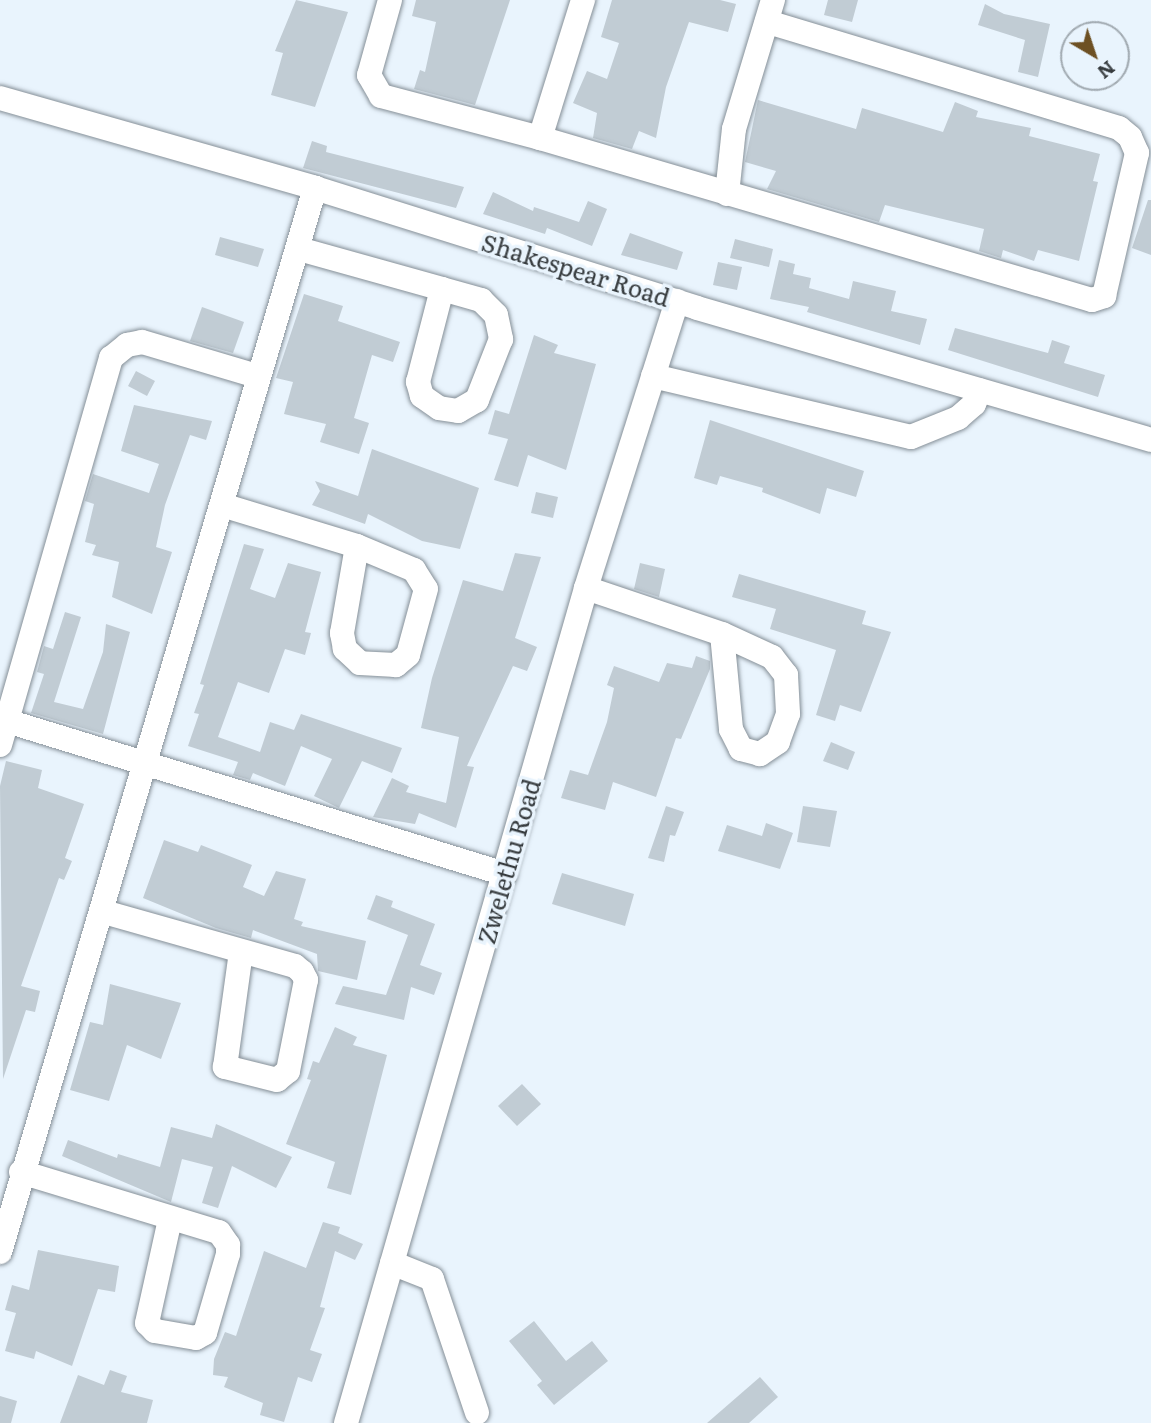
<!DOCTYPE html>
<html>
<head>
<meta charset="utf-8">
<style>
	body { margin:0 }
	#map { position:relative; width:1151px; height:1423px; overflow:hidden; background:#e9f4fd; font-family:Literata,serif }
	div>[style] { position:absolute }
	.building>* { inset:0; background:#c1ccd4 }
	.roads { filter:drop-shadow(0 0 2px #858f97) drop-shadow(0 0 2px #858f97) }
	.minor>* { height:24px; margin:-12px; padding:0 12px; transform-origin:12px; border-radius:12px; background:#fff }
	span { translate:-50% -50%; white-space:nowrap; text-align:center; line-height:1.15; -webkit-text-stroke:7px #e9f4fd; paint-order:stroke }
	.street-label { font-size:24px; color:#363b3e }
	.north { position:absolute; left:1060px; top:21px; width:70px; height:70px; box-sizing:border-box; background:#e9f4fd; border:2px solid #a1aab1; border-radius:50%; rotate:141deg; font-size:19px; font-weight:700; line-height:28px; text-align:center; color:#363b3e }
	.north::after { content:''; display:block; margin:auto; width:24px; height:32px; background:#6d5023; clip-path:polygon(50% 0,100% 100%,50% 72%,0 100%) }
</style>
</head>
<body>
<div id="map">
	<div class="building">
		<div style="clip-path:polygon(296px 0,348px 12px,315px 107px,271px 95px,283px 53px,275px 51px)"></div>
		<div style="clip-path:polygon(416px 0,510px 0,475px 105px,414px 89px,420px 70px,425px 72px,436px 22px,412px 16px)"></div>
		<div style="clip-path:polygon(612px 0,720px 0,736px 4px,728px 32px,689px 22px,666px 87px,656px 138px,639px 131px,632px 149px,593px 138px,597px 113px,573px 103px,587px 71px,607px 79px,619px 43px,601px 37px)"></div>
		<div style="clip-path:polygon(828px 0,858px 0,852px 22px,824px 15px)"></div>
		<div style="clip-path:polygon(985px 4px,1004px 14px,1050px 24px,1038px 77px,1018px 72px,1025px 40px,978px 25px)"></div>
		<div style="clip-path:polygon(758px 100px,856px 129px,862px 108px,943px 132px,955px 102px,978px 111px,976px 117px,1031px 128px,1029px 136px,1100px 154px,1093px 181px,1098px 182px,1079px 261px,1038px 250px,1034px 261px,1003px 250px,1001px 258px,979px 251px,984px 229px,885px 205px,879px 222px,767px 189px,776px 171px,745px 162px)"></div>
		<div style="clip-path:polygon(312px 141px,327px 146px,326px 152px,464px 187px,456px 208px,303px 168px)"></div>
		<div style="clip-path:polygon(493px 192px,533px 211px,534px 207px,579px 222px,588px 201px,607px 209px,592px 246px,547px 228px,545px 234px,483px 214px)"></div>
		<div style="clip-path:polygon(1148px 200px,1151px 200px,1151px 255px,1132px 248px)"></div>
		<div style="clip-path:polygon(630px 233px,683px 252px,677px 270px,621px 255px)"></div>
		<div style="clip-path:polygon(220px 237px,264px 249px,258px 267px,215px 255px)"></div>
		<div style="clip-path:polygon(735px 239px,773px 249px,769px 267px,730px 258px)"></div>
		<div style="clip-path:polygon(779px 260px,795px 264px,793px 274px,811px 278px,809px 288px,849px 299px,853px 281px,896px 291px,891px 311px,927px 319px,920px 345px,807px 312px,809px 307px,770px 299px)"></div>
		<div style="clip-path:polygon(718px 262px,742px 267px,737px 290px,713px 285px)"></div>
		<div style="clip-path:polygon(304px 294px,343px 306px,338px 321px,400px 342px,393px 362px,372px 355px,354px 418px,369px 423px,359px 454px,320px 442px,326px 424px,284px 414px,293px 382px,276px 378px)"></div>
		<div style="clip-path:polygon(202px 307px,244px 322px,233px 353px,190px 341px)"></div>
		<div style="clip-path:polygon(955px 328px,1048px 353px,1052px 340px,1070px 346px,1064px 363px,1105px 375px,1098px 397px,948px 350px)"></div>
		<div style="clip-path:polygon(534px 335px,558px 345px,554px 353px,596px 364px,566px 470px,528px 455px,518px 487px,494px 480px,508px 439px,488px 434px,495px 410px,509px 414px)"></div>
		<div style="clip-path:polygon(136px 371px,155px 381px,147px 396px,128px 386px)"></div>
		<div style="clip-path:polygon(134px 405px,212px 421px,206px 440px,190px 435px,165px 505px,156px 547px,172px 552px,152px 614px,112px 597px,119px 562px,92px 555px,96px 545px,85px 542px,94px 504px,85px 501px,93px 474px,149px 493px,159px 464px,121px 451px)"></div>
		<div style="clip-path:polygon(710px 420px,864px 471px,856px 497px,827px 488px,820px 514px,762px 492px,763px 488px,720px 476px,717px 485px,694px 478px)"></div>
		<div style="clip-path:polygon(372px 449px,479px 488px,460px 549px,422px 541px,368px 514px,365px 524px,312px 505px,320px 491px,315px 481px,358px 496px)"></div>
		<div style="clip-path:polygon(536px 492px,558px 497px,553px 518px,531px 513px)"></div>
		<div style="clip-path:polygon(244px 544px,264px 549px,250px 589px,275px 598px,288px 563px,321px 572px,305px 632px,311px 633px,305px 655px,285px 649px,269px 693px,238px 682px,218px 737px,260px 752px,270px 722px,294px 730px,301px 714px,402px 748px,392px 773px,362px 761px,339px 808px,314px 796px,332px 759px,301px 746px,285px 786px,253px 773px,250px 780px,233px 775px,238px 762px,188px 746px,199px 714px,194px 713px,204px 685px,200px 684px)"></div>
		<div style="clip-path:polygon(515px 553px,541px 557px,515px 638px,537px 647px,527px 671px,513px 666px,467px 766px,474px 767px,456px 828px,419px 813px,415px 824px,373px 817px,392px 778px,409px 786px,406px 792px,446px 803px,459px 737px,421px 728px,432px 678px,463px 580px,503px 591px)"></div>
		<div style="clip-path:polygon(640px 563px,665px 569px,659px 597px,634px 589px)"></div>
		<div style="clip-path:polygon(739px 574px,866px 611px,862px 624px,891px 632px,861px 712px,840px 705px,835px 721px,816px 715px,836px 650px,770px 629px,776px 609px,732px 597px)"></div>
		<div style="clip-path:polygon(65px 612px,81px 617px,54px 702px,83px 709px,103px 652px,106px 624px,130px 632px,103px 734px,31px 713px,44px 674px,37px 672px,44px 646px,53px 649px)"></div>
		<div style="clip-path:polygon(696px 656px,710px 661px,710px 669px,681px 739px,676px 738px,656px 797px,613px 782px,605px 810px,561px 798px,570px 770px,588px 775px,607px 722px,614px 688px,607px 685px,614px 666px,659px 682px,667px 663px,692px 668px)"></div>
		<div style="clip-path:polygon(831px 742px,855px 752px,848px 770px,823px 761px)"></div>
		<div style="clip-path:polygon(6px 761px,42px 770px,38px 788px,84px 804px,65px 858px,72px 861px,64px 880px,59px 878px,21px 986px,40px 991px,35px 1012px,26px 1010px,3px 1079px,0 786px)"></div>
		<div style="clip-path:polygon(666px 806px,684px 812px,675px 836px,670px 835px,664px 862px,648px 858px)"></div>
		<div style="clip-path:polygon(803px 806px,837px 811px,830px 847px,797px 842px)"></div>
		<div style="clip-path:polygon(766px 823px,793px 833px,780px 869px,718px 851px,727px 825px,762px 836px)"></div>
		<div style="clip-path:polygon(164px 840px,198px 852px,201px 845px,252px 865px,243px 887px,264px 896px,276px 871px,306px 879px,294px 919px,303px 922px,301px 926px,366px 941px,357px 980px,318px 971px,317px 954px,253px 930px,251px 938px,216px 928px,143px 898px)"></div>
		<div style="clip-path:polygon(562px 873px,634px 894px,625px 926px,552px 904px)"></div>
		<div style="clip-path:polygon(376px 895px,393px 901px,391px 907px,435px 924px,420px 965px,442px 973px,434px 995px,411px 987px,404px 1020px,335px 1004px,343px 986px,386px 995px,408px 935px,367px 919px)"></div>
		<div style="clip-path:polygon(110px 984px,181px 1003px,161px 1059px,127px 1045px,109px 1101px,70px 1090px,90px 1022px,103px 1025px)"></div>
		<div style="clip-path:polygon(335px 1027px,357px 1037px,353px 1045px,387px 1055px,351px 1195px,327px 1188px,335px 1162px,286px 1144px,311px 1080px,307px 1079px,313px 1061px,319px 1063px)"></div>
		<div style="clip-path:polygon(522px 1084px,541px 1104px,517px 1126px,498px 1106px)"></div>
		<div style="clip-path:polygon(216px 1124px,292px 1157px,276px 1188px,232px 1166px,218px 1208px,202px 1203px,213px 1167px,182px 1159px,171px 1202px,62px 1156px,68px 1140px,117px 1158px,118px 1154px,160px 1167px,171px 1127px,212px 1138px)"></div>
		<div style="clip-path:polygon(323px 1222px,340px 1227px,338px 1233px,363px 1244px,355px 1260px,335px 1251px,320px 1307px,325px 1308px,310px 1350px,322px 1354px,312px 1382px,298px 1377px,284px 1422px,260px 1415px,263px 1403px,224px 1387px,228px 1377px,213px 1375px,214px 1359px,225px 1332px,236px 1336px,264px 1251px,306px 1268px)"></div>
		<div style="clip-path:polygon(38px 1250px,119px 1266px,115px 1292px,98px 1289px,72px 1366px,36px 1351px,34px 1359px,5px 1351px,16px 1313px,5px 1310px,12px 1285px,29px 1290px)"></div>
		<div style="clip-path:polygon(534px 1321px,566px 1361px,592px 1341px,608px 1361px,554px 1405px,537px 1385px,542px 1381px,509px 1341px)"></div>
		<div style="clip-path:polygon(110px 1370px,127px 1376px,121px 1392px,153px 1400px,147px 1423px,60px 1423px,78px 1375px,104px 1385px)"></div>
		<div style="clip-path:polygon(760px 1377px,778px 1397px,749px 1423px,707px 1423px)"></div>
		<div style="clip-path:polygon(0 1396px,17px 1401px,11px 1423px,0 1423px)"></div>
	</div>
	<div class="roads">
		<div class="minor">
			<div style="left:390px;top:0;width:78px;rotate:105.6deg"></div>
			<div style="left:369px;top:75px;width:24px;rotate:60deg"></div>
			<div style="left:381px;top:96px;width:164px;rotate:14.8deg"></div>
			<div style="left:540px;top:138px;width:575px;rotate:16.36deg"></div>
			<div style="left:1092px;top:300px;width:13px;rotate:-18deg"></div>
			<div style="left:1104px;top:296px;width:147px;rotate:-77deg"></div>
			<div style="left:1137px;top:153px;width:17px;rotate:-114deg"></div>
			<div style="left:1130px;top:137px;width:14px;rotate:-141deg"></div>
			<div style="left:1119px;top:128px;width:368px;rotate:-163.2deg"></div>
			<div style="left:0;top:98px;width:328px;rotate:15.9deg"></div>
			<div style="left:315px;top:188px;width:400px;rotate:17.4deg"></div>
			<div style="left:697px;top:308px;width:473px;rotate:16.2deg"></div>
			<div style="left:540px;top:138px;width:145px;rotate:-72.7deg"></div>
			<div style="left:727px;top:194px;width:65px;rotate:-83.9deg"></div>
			<div style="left:734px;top:129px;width:135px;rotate:-73.2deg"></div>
			<div style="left:299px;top:249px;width:148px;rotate:15.6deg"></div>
			<div style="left:442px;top:289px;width:41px;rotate:15.8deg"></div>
			<div style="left:481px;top:300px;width:21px;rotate:45deg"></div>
			<div style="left:496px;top:315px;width:25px;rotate:78deg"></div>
			<div style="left:501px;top:339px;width:66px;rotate:111.5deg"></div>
			<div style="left:477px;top:400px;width:22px;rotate:150deg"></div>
			<div style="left:458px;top:411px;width:19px;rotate:-171deg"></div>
			<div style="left:439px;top:408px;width:21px;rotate:-145deg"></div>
			<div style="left:422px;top:396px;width:15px;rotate:-106deg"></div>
			<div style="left:418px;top:382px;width:96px;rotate:-75.5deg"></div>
			<div style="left:653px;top:376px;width:265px;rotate:13.3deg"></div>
			<div style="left:911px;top:437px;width:51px;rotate:-22deg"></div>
			<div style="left:958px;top:418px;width:21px;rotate:-41deg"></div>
			<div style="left:974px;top:404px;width:15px;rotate:-67deg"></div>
			<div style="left:222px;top:505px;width:141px;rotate:16.9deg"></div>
			<div style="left:357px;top:546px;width:62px;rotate:22.8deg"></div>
			<div style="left:414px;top:570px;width:22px;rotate:58deg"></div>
			<div style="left:426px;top:589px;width:68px;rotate:105.3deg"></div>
			<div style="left:408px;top:655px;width:16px;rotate:140deg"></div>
			<div style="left:396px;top:665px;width:36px;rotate:-177deg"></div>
			<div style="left:360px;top:663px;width:21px;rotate:-137deg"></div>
			<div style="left:345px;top:649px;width:16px;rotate:-101deg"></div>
			<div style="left:342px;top:633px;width:88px;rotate:-80.2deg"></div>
			<div style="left:586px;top:588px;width:144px;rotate:18.7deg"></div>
			<div style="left:722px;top:634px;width:55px;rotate:24.7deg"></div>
			<div style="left:772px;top:657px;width:23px;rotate:52deg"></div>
			<div style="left:786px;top:675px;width:39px;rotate:87deg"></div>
			<div style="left:788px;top:714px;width:30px;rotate:110deg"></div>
			<div style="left:778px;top:742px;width:22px;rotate:146deg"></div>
			<div style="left:760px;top:754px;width:20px;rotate:-165deg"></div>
			<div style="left:741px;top:749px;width:22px;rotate:-117deg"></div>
			<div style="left:731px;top:729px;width:95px;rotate:-95.4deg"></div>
			<div style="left:7px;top:721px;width:521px;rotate:17.08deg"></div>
			<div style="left:0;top:745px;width:403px;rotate:-74deg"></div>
			<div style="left:111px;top:358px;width:21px;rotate:-39deg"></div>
			<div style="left:127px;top:345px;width:15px;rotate:-11deg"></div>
			<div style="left:142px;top:342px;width:120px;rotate:16.5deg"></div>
			<div style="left:104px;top:912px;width:198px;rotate:15.8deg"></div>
			<div style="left:295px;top:966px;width:9px;rotate:41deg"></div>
			<div style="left:302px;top:972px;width:9px;rotate:63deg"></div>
			<div style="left:306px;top:980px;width:93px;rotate:101.2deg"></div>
			<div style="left:288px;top:1071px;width:14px;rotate:141deg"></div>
			<div style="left:277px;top:1080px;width:54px;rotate:-166deg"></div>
			<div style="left:225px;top:1067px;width:116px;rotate:-82.1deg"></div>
			<div style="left:21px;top:1172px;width:207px;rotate:16.9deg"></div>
			<div style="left:219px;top:1232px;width:16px;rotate:55deg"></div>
			<div style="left:228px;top:1245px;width:9px;rotate:90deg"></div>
			<div style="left:228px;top:1254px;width:82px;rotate:106.2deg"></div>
			<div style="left:205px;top:1333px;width:10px;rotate:151deg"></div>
			<div style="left:196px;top:1338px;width:42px;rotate:-170.3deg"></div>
			<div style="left:155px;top:1331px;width:11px;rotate:-135deg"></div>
			<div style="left:147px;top:1323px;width:107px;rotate:-77.5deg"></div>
			<div style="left:0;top:1252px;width:1110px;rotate:-73.51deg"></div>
			<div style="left:392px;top:1263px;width:43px;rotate:21.8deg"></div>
			<div style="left:432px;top:1279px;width:141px;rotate:71.4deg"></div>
			<div style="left:346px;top:1423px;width:869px;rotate:-73.96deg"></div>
			<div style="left:586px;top:588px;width:301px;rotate:-72.4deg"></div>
		</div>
	</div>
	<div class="street-label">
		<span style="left:576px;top:269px;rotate:17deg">Shakespear Road</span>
		<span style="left:508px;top:861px;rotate:-74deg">Zwelethu Road</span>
	</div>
	<div class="north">N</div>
</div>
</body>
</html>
